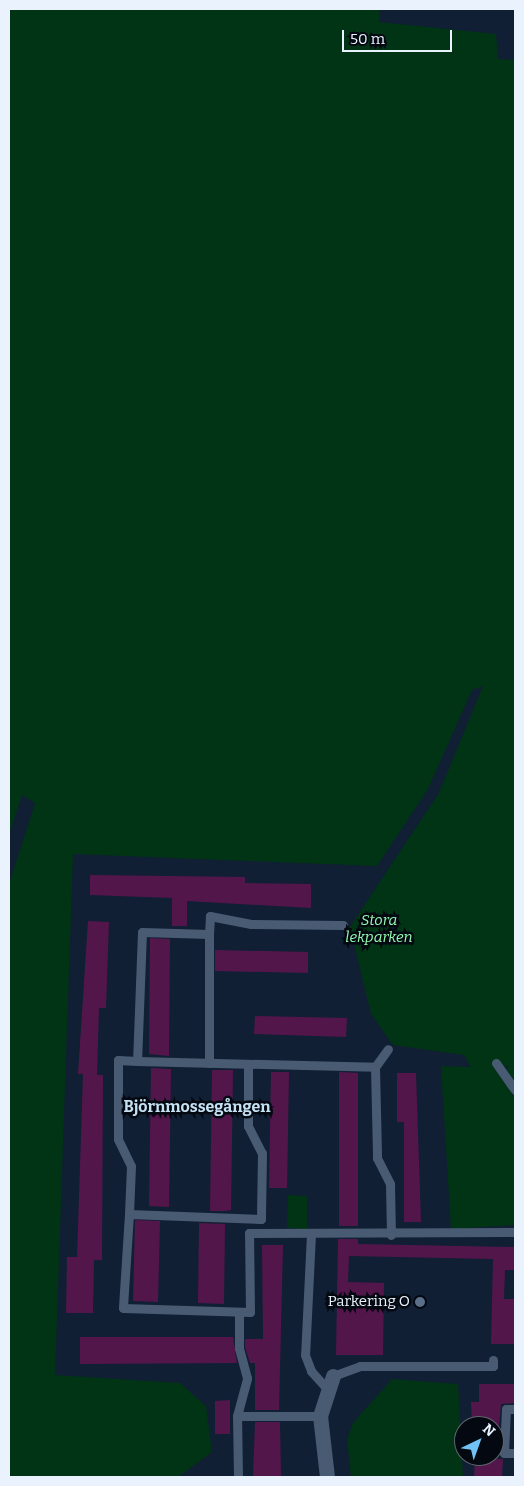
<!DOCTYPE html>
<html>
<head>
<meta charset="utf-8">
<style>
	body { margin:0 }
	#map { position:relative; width:524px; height:1486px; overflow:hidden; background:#101f33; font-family:Bitter,serif }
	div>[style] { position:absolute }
	.green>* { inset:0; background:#003415 }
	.building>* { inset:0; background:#53164b }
	.service>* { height:9px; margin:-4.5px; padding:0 4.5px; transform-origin:4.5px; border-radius:4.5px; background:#495b72 }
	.minor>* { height:15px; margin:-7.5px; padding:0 7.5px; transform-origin:7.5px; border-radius:7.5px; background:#495b72 }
	.dots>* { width:14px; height:14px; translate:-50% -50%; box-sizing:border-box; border:2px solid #040911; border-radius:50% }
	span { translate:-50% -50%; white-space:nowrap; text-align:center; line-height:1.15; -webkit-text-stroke:5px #040911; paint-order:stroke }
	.park-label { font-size:15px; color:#92fab0; font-style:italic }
	.poi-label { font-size:15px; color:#eaf2fd }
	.right { translate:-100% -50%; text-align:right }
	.neighbourhood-label { font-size:16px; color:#c5e1f4; font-weight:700 }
	.frame { position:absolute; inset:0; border:10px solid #eaf2fd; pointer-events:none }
	.north { position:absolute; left:454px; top:1416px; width:50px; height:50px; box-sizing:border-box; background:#040911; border:1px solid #60666f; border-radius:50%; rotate:42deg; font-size:14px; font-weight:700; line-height:20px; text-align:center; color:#eaf2fd }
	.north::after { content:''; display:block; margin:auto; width:18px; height:22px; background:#70c2f4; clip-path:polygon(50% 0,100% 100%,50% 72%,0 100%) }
	.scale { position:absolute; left:342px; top:30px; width:110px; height:22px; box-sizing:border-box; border:2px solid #eaf2fd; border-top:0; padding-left:6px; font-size:15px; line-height:18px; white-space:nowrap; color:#eaf2fd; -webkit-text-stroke:4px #040911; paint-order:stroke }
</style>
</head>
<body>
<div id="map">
	<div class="green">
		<div style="clip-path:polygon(9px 9px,379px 9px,379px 22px,496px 34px,498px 59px,515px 60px,515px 1088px,506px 1070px,509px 1066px,494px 1068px,515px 1098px,515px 1225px,451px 1229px,441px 1066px,471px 1067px,464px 1055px,393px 1045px,371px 1014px,350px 927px,439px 793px,483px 686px,472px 690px,428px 789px,377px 866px,73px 854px,55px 1375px,180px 1383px,206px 1406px,212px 1452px,178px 1477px,9px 1477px,9px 884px,35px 803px,22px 795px,9px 835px)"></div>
		<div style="clip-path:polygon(288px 1195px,307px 1196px,307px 1229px,287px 1228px)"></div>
		<div style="clip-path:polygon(392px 1379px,458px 1384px,463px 1477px,351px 1477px,347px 1439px,353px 1423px)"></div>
	</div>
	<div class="building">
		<div style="clip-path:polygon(90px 875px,245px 877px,245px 883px,311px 884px,311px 908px,187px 901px,187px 926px,172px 926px,172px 898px,90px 895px)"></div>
		<div style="clip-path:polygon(88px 921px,109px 922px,106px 1008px,99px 1008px,97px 1075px,103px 1075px,102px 1260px,94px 1260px,93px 1313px,66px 1313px,67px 1257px,77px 1257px,83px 1074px,78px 1074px)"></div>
		<div style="clip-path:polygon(150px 938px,170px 939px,169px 1056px,149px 1054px)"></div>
		<div style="clip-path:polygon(215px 950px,308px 952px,308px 973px,215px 971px)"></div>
		<div style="clip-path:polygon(255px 1016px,347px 1018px,346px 1037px,254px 1034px)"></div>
		<div style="clip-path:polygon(151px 1068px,171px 1069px,169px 1207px,149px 1206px)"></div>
		<div style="clip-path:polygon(212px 1070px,233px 1070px,231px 1210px,225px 1211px,210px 1211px)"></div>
		<div style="clip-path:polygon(271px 1072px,289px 1072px,287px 1188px,269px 1188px)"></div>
		<div style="clip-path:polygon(339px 1072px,358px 1073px,358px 1226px,339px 1226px)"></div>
		<div style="clip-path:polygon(397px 1073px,416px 1073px,421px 1222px,404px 1222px,404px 1122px,397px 1122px)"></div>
		<div style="clip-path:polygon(135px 1220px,160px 1221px,158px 1302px,133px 1301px)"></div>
		<div style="clip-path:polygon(199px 1223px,225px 1224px,224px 1304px,198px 1303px)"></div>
		<div style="clip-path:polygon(338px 1239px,358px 1239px,358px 1244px,515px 1247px,515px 1270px,505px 1270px,504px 1299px,515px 1299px,515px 1344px,491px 1344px,493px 1259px,349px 1256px,348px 1282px,384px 1283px,383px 1355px,336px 1355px)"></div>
		<div style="clip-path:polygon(262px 1245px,283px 1245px,279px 1410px,255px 1410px,255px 1363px,250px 1363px,245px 1347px,245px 1339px,263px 1339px)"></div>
		<div style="clip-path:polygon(80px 1337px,233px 1337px,237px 1363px,80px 1364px)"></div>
		<div style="clip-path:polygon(479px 1384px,515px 1384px,515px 1403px,501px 1404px,499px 1426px,472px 1426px,471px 1402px,479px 1402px)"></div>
		<div style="clip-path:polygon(230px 1400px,230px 1434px,215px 1434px,215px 1401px)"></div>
		<div style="clip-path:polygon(255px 1422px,280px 1422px,281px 1477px,253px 1477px)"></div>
		<div style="clip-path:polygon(475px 1458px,503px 1459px,502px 1477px,474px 1477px)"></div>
	</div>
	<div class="service">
		<div style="left:343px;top:925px;width:92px;rotate:-179.4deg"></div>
		<div style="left:251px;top:924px;width:42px;rotate:-169deg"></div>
		<div style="left:210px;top:916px;width:18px;rotate:93deg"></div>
		<div style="left:209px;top:934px;width:67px;rotate:-178.3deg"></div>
		<div style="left:142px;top:932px;width:129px;rotate:92.2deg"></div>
		<div style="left:137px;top:1061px;width:238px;rotate:1.4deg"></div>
		<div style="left:375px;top:1067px;width:22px;rotate:-54deg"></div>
		<div style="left:209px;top:1063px;width:129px;rotate:-90deg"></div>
		<div style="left:496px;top:1063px;width:33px;rotate:55deg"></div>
		<div style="left:248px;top:1064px;width:62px;rotate:90deg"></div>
		<div style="left:248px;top:1126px;width:30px;rotate:63deg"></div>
		<div style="left:262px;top:1153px;width:66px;rotate:90.9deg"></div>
		<div style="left:261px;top:1219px;width:132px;rotate:-177.8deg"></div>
		<div style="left:129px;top:1214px;width:94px;rotate:93.7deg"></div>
		<div style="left:123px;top:1308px;width:127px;rotate:1.8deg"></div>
		<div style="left:250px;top:1312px;width:79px;rotate:-90.7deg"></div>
		<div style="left:249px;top:1233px;width:266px;rotate:-0.2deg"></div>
		<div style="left:375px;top:1067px;width:91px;rotate:88.7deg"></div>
		<div style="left:377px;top:1158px;width:29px;rotate:63deg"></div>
		<div style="left:390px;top:1184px;width:51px;rotate:88.9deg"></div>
		<div style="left:129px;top:1214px;width:48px;rotate:-87.6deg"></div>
		<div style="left:131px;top:1166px;width:30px;rotate:-116deg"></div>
		<div style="left:118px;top:1139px;width:79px;rotate:-90deg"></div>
		<div style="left:118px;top:1060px;width:19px;rotate:3deg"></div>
		<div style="left:311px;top:1234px;width:121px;rotate:92.8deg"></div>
		<div style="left:305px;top:1355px;width:17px;rotate:69deg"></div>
		<div style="left:311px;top:1371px;width:25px;rotate:48deg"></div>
		<div style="left:333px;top:1376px;width:29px;rotate:-20deg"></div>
		<div style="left:360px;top:1366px;width:133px"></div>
		<div style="left:493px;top:1366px;width:6px;rotate:-90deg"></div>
		<div style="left:515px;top:1409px;width:9px;rotate:180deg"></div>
		<div style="left:506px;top:1409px;width:44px;rotate:92.6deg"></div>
		<div style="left:504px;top:1453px;width:11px"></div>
		<div style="left:237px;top:1416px;width:39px;rotate:-75deg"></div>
		<div style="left:247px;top:1378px;width:31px;rotate:-105deg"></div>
		<div style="left:239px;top:1348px;width:36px;rotate:-90deg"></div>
		<div style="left:238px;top:1477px;width:61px;rotate:-90.9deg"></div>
		<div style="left:237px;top:1416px;width:83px"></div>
	</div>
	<div class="minor">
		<div style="left:327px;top:1477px;width:61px;rotate:-96.5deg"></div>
		<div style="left:320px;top:1416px;width:42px;rotate:-72deg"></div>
	</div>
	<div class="dots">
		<div style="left:420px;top:1302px;background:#5c6f8a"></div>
	</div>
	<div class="park-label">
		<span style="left:379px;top:929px">Stora<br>lekparken</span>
	</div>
	<div class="poi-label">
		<span class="right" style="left:410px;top:1302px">Parkering O</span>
	</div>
	<div class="neighbourhood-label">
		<span style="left:197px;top:1107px">Björnmossegången</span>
	</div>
	<div class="frame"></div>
	<div class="north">N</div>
	<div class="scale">50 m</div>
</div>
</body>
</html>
